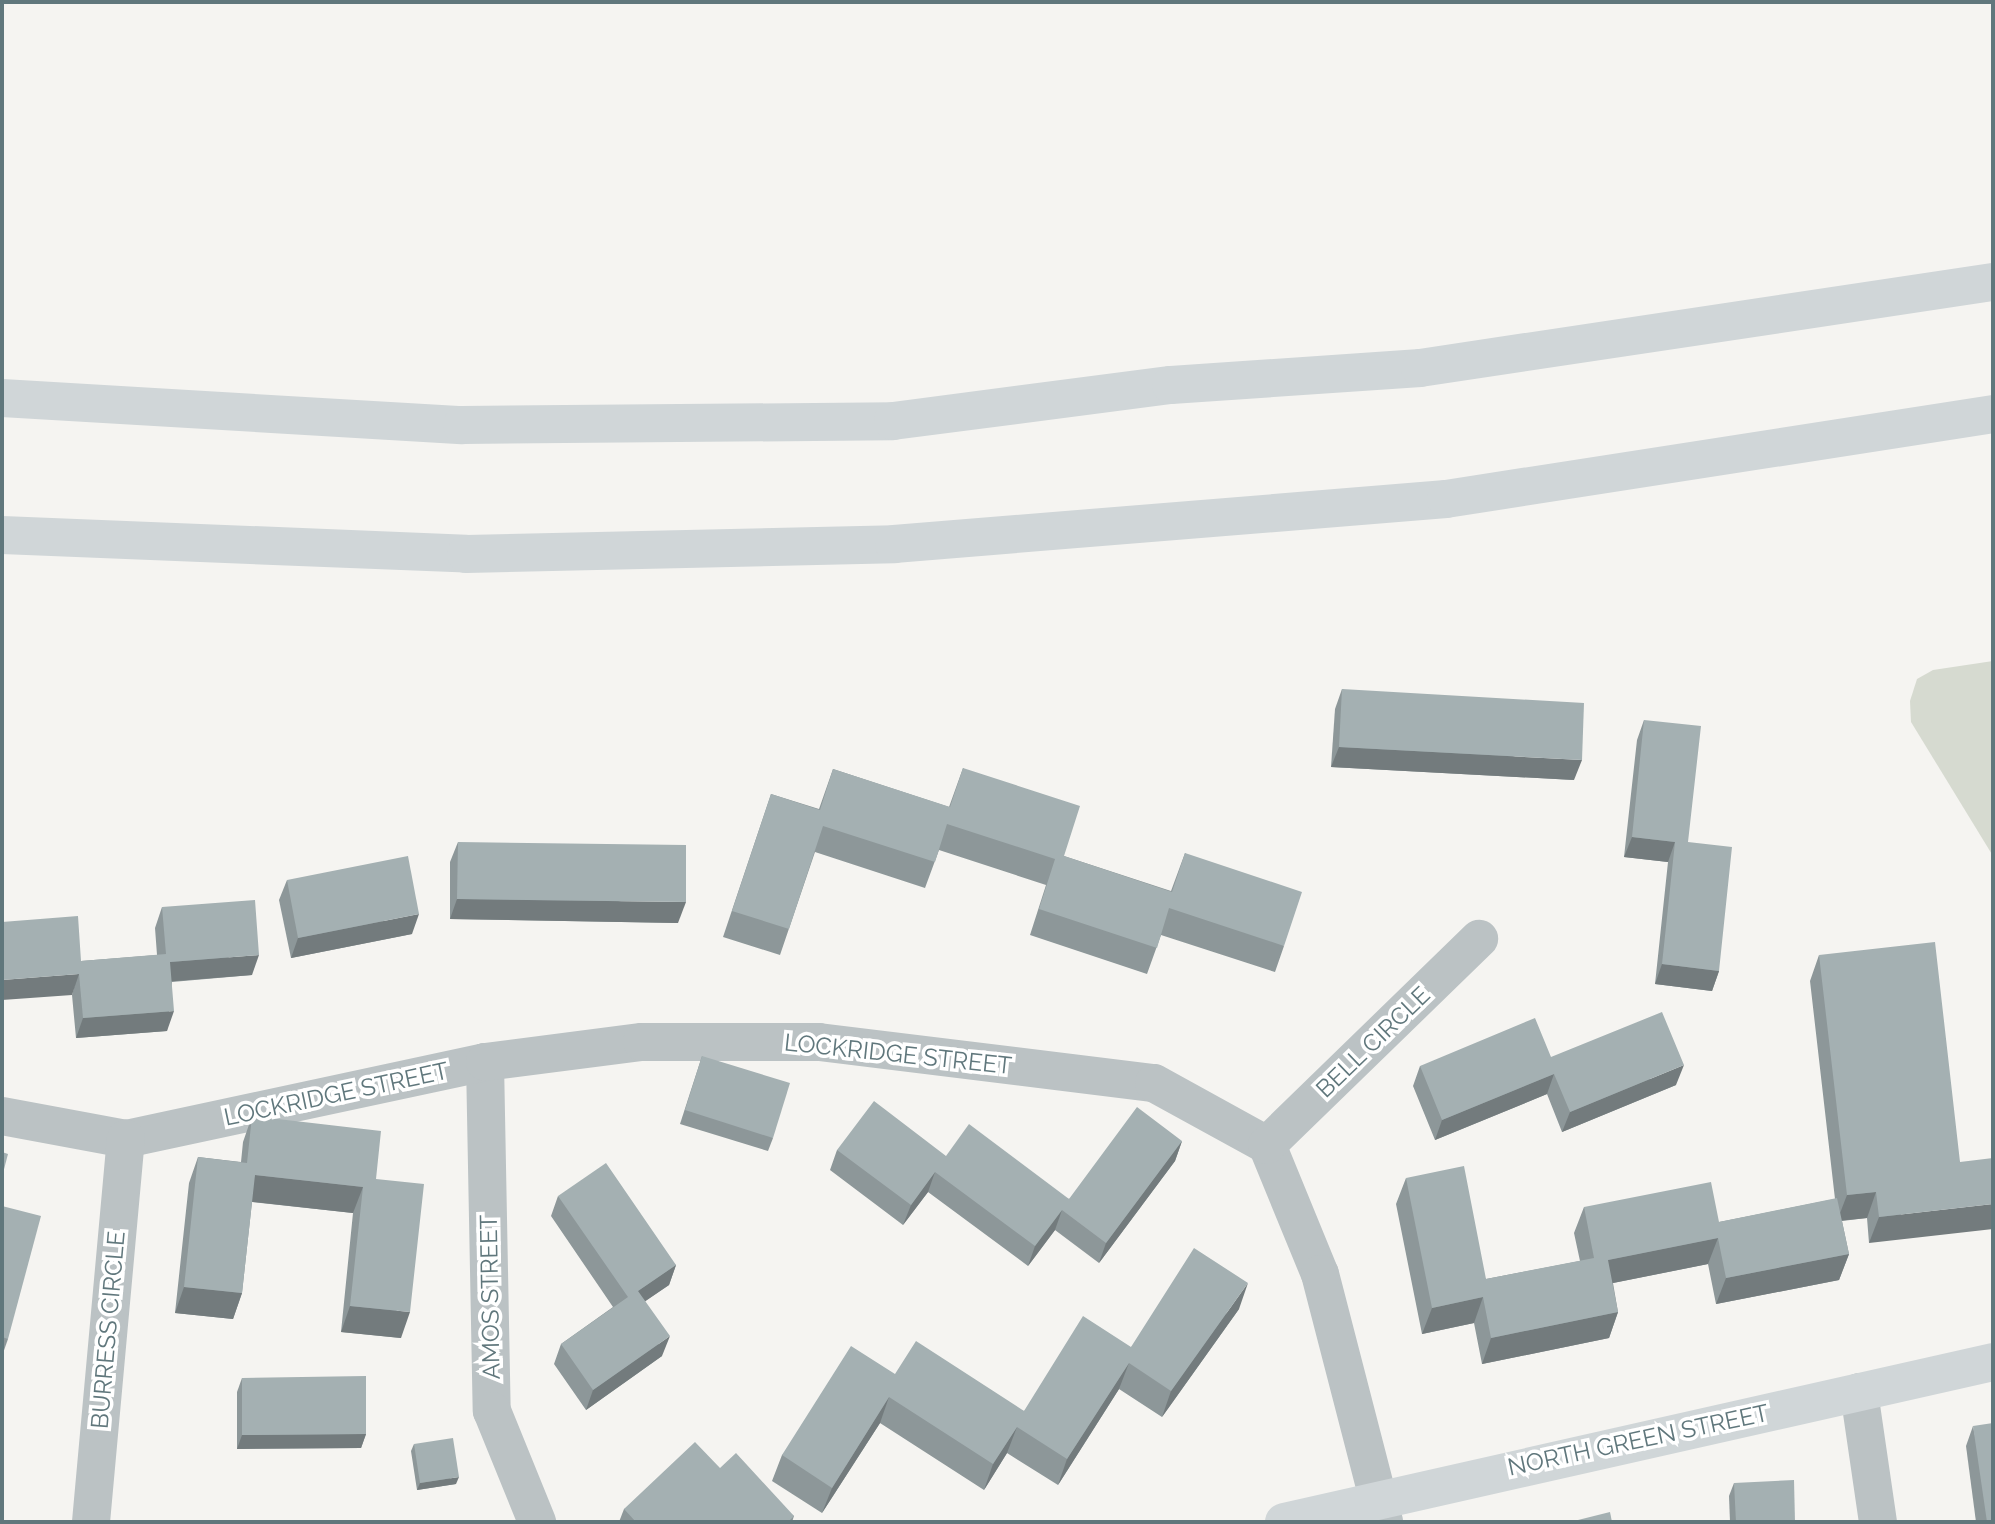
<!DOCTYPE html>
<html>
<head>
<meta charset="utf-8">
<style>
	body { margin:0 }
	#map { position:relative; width:1995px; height:1524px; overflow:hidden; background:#f5f4f1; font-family:Raleway,sans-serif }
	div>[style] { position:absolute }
	.green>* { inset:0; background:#d6dad0 }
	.street>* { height:38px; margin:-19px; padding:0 19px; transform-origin:19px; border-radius:19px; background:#bbc2c4 }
	.secondary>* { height:38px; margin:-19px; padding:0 19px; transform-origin:19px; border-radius:19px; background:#d0d6d8 }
	.highway>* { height:38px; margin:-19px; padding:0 19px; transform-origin:19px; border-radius:19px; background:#d0d6d8 }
	.wall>* { inset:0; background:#8d9799 }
	.shaded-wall>* { inset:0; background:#737b7d }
	.building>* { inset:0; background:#a4b0b2 }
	span { translate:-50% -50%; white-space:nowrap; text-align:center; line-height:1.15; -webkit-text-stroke:7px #fff; paint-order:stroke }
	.street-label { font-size:24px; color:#60777c }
	.frame { position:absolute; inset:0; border:4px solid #60777c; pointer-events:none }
</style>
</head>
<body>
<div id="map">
	<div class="green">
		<div style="clip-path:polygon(1993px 661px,1993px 856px,1911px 722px,1910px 701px,1917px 679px,1933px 670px)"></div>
	</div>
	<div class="street">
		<div style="left:485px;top:1062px;width:349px;rotate:88.9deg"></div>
		<div style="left:492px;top:1411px;width:120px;rotate:67.9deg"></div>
		<div style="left:2px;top:1116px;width:126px;rotate:10.5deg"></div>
		<div style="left:126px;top:1139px;width:367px;rotate:-12.1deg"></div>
		<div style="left:485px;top:1062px;width:158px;rotate:-7.3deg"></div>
		<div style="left:642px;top:1042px;width:177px"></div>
		<div style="left:819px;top:1042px;width:337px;rotate:7deg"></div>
		<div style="left:1154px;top:1083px;width:129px;rotate:28.8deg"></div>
		<div style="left:1267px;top:1145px;width:139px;rotate:67.7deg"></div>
		<div style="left:1320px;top:1274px;width:256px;rotate:75.5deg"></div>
		<div style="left:1267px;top:1145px;width:296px;rotate:-44.2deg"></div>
		<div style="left:1859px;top:1392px;width:131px;rotate:81.7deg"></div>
		<div style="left:91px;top:1522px;width:385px;rotate:-84.8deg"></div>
	</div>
	<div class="secondary">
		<div style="left:1284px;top:1522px;width:727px;rotate:-12.72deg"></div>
	</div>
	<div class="highway">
		<div style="left:2px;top:398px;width:461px;rotate:3.4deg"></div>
		<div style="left:462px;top:425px;width:431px;rotate:-0.5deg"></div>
		<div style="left:893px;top:421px;width:280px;rotate:-7.4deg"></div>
		<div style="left:1171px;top:385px;width:250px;rotate:-3.9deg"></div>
		<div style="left:1420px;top:368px;width:579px;rotate:-8.54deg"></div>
		<div style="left:2px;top:535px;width:464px;rotate:2.3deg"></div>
		<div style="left:466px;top:554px;width:428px;rotate:-1.3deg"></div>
		<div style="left:894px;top:544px;width:554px;rotate:-4.66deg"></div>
		<div style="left:1446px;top:499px;width:554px;rotate:-8.83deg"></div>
	</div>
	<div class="wall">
		<div style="clip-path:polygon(1342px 689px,1574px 780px,1331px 767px,1335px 709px)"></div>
		<div style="clip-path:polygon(1644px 720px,1688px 842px,1719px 971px,1712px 991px,1655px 984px,1668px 862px,1624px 857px,1637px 740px)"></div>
		<div style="clip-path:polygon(963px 768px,1064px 856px,1171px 891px,1185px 853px,1284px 946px,1275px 972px,1161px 935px,1147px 974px,1030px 935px,1046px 885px,939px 850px,925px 888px,815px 852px,780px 955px,723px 937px,771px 794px,819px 809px,833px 769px,949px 807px)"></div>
		<div style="clip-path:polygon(458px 842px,678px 923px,450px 919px,450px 862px)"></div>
		<div style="clip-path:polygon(287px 880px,412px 934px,291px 958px,279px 900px)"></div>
		<div style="clip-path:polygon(162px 907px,252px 975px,172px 982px,167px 1031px,76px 1038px,72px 995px,81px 961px,157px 955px,155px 928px)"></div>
		<div style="clip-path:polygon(1819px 955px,1960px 1162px,1869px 1243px,1867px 1218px,1842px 1221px,1849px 1254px,1839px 1280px,1716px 1304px,1708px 1264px,1613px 1283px,1618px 1312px,1609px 1338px,1482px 1364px,1474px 1323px,1422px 1334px,1396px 1204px,1406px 1178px,1486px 1279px,1580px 1261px,1574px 1233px,1584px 1207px,1719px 1222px,1835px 1199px,1810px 981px)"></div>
		<div style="clip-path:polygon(702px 1056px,773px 1138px,768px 1151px,680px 1124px)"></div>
		<div style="clip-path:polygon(1551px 1057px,1676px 1085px,1562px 1132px,1547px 1094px,1435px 1140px,1413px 1086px,1420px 1066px)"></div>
		<div style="clip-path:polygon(252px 1116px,376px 1179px,401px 1338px,341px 1332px,353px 1213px,252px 1202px,242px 1293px,233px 1319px,175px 1313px,189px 1183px,198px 1157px,241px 1162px,243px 1142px)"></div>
		<div style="clip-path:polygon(1182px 1141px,1175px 1161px,1099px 1263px,1055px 1230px,1028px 1266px,928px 1192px,903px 1225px,830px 1170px,837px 1150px,946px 1156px,1069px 1199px)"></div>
		<div style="clip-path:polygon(558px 1196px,676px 1265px,669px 1285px,645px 1301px,662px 1356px,586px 1410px,554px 1364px,561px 1344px,613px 1307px,551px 1216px)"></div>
		<div style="clip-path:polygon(2px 1206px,8px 1339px,2px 1356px)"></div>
		<div style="clip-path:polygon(1239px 1309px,1162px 1417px,1119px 1389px,1058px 1485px,1007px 1453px,984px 1490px,880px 1423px,822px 1513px,772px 1481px,782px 1455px,895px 1374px,1024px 1411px,1131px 1347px)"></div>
		<div style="clip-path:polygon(242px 1378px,366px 1434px,361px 1448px,237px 1449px,237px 1392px)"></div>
		<div style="clip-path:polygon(1973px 1426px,1993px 1522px,1976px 1522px,1966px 1446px)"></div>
		<div style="clip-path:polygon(414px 1444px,456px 1484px,417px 1490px,411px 1451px)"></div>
		<div style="clip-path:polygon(720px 1468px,794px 1516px,792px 1522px,619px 1522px,624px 1509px)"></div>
		<div style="clip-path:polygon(1734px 1483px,1795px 1522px,1730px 1522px,1729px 1496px)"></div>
	</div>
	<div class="shaded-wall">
		<div style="clip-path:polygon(1339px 747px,1582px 760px,1574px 780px,1331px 767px)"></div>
		<div style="clip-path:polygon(1632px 837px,1675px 842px,1668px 862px,1624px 857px)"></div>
		<div style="clip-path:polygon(457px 899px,686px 902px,678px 923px,450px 919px)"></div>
		<div style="clip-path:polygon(419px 914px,412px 934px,291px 958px,298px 938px)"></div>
		<div style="clip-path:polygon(259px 955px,252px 975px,163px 982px,170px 962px)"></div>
		<div style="clip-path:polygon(1662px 964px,1719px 971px,1712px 991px,1655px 984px)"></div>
		<div style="clip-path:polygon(79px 974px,72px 995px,2px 1000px,2px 980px)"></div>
		<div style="clip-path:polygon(174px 1011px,167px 1031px,76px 1038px,83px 1018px)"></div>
		<div style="clip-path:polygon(1684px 1065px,1676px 1085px,1562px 1132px,1570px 1112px)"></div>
		<div style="clip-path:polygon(1554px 1074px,1547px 1094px,1435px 1140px,1442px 1120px)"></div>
		<div style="clip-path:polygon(1182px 1141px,1175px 1161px,1099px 1263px,1106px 1243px)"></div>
		<div style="clip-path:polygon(935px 1172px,928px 1192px,903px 1225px,911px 1205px)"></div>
		<div style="clip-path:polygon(255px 1175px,363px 1187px,353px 1213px,245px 1201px)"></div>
		<div style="clip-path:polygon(1876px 1192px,1867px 1218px,1837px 1221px,1847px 1195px)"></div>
		<div style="clip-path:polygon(1993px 1204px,1993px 1229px,1869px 1243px,1879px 1217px)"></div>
		<div style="clip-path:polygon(1062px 1210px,1055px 1230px,1028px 1266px,1035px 1246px)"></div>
		<div style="clip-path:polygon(1718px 1238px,1708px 1264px,1598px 1286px,1608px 1260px)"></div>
		<div style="clip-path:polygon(1849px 1254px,1839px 1280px,1716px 1304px,1726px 1278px)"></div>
		<div style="clip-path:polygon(676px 1265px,669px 1285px,631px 1311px,638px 1291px)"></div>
		<div style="clip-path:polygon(1248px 1283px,1239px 1309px,1162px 1417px,1171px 1391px)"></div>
		<div style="clip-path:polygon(184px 1287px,242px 1293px,233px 1319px,175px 1313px)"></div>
		<div style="clip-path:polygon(1483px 1297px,1474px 1323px,1422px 1334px,1432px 1308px)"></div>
		<div style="clip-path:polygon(350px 1306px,410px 1312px,401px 1338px,341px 1332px)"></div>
		<div style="clip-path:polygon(1618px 1312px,1609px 1338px,1482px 1364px,1491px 1338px)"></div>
		<div style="clip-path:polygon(670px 1336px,662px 1356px,586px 1410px,593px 1390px)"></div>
		<div style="clip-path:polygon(1129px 1363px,1119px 1389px,1058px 1485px,1067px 1459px)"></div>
		<div style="clip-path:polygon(889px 1397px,880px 1423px,822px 1513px,832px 1488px)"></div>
		<div style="clip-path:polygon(1017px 1427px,1007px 1453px,984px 1490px,993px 1464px)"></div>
		<div style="clip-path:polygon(366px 1434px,361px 1448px,237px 1449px,242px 1435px)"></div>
		<div style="clip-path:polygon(459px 1477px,456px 1484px,417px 1490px,420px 1483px)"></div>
	</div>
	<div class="building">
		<div style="clip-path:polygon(1342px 689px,1584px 703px,1582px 760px,1339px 747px)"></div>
		<div style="clip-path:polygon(1644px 720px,1701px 726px,1688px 842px,1732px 847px,1719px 971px,1662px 964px,1675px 842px,1632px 837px)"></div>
		<div style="clip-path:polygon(963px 768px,1080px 806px,1064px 856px,1172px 892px,1185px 853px,1302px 892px,1284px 946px,1169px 908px,1157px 948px,1039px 909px,1055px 859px,947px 824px,935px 862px,823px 826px,789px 929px,732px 911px,771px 794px,820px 810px,833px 769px,950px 807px)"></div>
		<div style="clip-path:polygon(458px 842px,686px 845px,686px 902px,457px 899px)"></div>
		<div style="clip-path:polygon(408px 856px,419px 914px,298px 938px,287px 880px)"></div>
		<div style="clip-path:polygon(255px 900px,259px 955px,170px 962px,174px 1011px,83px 1018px,79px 974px,2px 980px,2px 922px,78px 916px,81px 961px,166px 954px,162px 907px)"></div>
		<div style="clip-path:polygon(1935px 942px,1960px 1162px,1993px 1158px,1993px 1204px,1879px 1217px,1876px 1192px,1847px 1195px,1819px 955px)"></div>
		<div style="clip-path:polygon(1662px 1012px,1684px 1065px,1570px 1112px,1554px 1074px,1442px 1120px,1420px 1066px,1535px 1018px,1551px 1057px)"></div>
		<div style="clip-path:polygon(702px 1056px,790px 1083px,773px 1138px,685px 1110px)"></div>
		<div style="clip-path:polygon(874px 1101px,946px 1156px,969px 1124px,1069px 1199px,1137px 1107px,1182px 1141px,1106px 1243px,1062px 1210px,1035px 1246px,935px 1172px,911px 1205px,837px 1150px)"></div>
		<div style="clip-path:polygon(252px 1116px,381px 1131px,376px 1179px,424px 1184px,410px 1312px,350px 1306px,363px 1187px,255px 1175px,242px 1293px,184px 1287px,198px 1157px,247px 1163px)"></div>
		<div style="clip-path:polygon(2px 1152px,8px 1154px,2px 1177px)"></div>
		<div style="clip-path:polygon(606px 1163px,676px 1265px,638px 1291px,670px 1336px,593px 1390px,561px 1344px,628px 1297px,558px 1196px)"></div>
		<div style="clip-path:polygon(1464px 1166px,1486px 1279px,1594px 1258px,1584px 1207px,1711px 1182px,1719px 1222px,1837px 1198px,1849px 1254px,1726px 1278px,1718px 1238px,1608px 1260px,1618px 1312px,1491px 1338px,1483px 1297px,1432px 1308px,1406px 1178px)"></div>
		<div style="clip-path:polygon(2px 1206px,41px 1216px,8px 1339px,2px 1337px)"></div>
		<div style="clip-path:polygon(1194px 1248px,1248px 1283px,1171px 1391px,1129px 1363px,1067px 1459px,1017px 1427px,993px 1464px,889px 1397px,832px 1488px,782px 1455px,851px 1346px,895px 1374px,916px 1341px,1024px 1411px,1083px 1316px,1131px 1347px)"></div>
		<div style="clip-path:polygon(366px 1376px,366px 1434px,242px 1435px,242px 1378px)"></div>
		<div style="clip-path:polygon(1993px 1423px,1993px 1522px,1987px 1522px,1973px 1426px)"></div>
		<div style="clip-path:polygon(453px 1438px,459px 1477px,420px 1483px,414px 1444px)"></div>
		<div style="clip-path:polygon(695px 1442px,720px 1468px,736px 1453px,794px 1516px,788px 1522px,636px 1522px,624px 1509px)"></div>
		<div style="clip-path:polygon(1794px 1480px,1795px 1522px,1736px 1522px,1734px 1483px)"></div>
		<div style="clip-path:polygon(1610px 1512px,1612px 1522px,1570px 1522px)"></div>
	</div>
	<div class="street-label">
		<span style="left:1373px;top:1042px;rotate:-44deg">BELL CIRCLE</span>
		<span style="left:898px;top:1054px;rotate:6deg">LOCKRIDGE STREET</span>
		<span style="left:336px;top:1094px;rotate:-12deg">LOCKRIDGE STREET</span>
		<span style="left:490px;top:1297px;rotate:-91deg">AMOS STREET</span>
		<span style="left:108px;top:1330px;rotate:-85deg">BURRESS CIRCLE</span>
		<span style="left:1638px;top:1440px;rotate:-12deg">NORTH GREEN STREET</span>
	</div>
	<div class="frame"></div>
</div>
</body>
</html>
